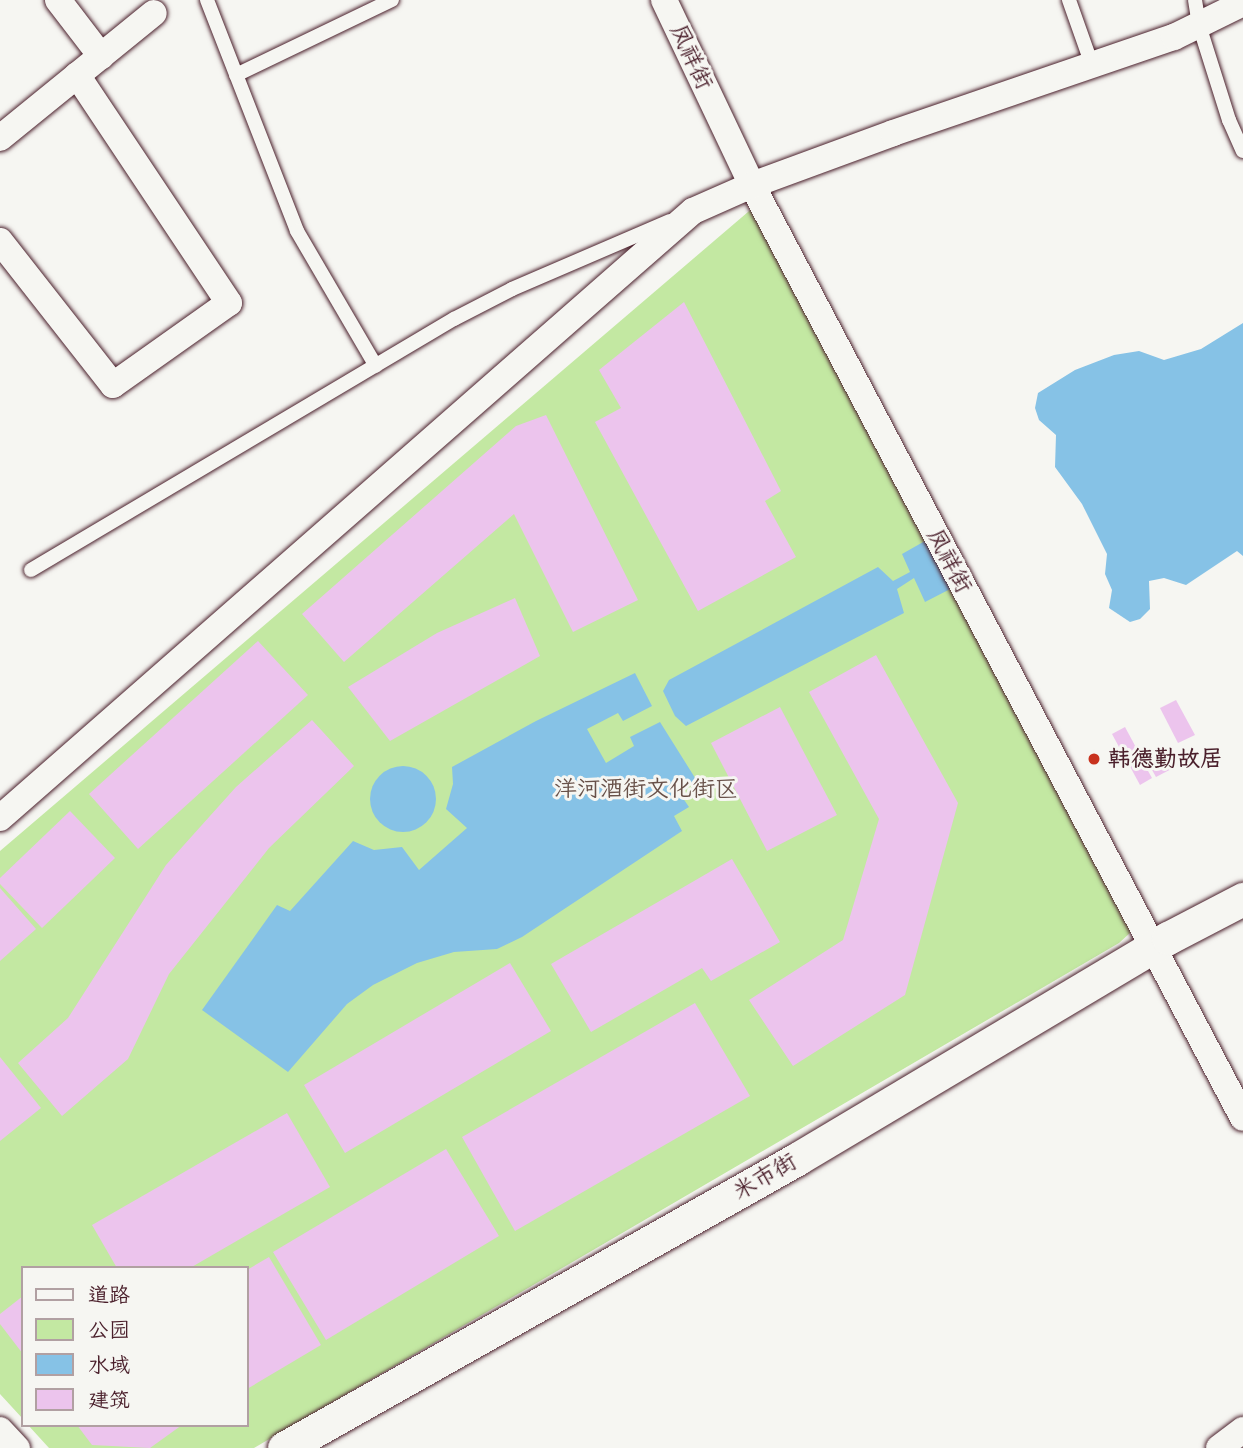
<!DOCTYPE html>
<html>
<head>
<meta charset="utf-8">
<style>
	body { margin:0 }
	#map { position:relative; width:1243px; height:1448px; overflow:hidden; background:#f6f6f2; font-family:"Architects Daughter","LXGW WenKai TC",sans-serif }
	div>[style] { position:absolute }
	.green>* { inset:0; background:#c3e8a2 }
	.water>* { inset:0; background:#86c2e6 }
	.round { border-radius:50% }
	.building>* { inset:0; background:#ecc4ed }
	.roads { filter:drop-shadow(0 0 2px #4a1f2b) drop-shadow(0 0 2px #4a1f2b) }
	.service>* { height:14px; margin:-7px; padding:0 7px; transform-origin:7px; border-radius:7px; background:#f6f6f2 }
	.minor>* { height:26px; margin:-13px; padding:0 13px; transform-origin:13px; border-radius:13px; background:#f6f6f2 }
	.tertiary>* { height:33px; margin:-16.5px; padding:0 16.5px; transform-origin:16.5px; border-radius:16.5px; background:#f6f6f2 }
	.dots>* { width:19px; height:19px; translate:-50% -50%; box-sizing:border-box; border:4px solid #f6f6f2; border-radius:50% }
	span { translate:-50% -50%; white-space:nowrap; text-align:center; line-height:1.15; -webkit-text-stroke:6px #f6f6f2; paint-order:stroke }
	.street-label { font-size:23px; color:#4a1f2b }
	.poi-label { font-size:23px; color:#4a1f2b; font-weight:700 }
	.left { translate:0 -50%; text-align:left }
	.park-label { font-size:23px; color:#685149 }
	.legend { position:absolute; left:21px; top:1266px; width:228px; height:161px; box-sizing:border-box; background:#f6f6f2; border:2px solid #b1a0a2; margin:0; padding:9px 12px; list-style:none; font-size:21px; color:#4a1f2b }
	.legend li { display:flex; align-items:center; gap:14px; height:35px }
	.legend b { width:35px; border:2px solid #b1a0a2 }
</style>
</head>
<body>
<div id="map">
	<div class="green">
		<div style="clip-path:polygon(762px 200px,1143px 921px,1119px 943px,254px 1448px,49px 1448px,28px 1425px,247px 1425px,247px 1268px,23px 1268px,23px 1419px,0 1394px,0 851px)"></div>
	</div>
	<div class="water">
		<div style="clip-path:polygon(1243px 323px,1243px 556px,1237px 551px,1186px 585px,1164px 578px,1149px 581px,1150px 609px,1140px 619px,1130px 622px,1109px 608px,1112px 590px,1105px 574px,1107px 554px,1082px 504px,1055px 467px,1056px 435px,1039px 420px,1035px 408px,1038px 393px,1075px 370px,1114px 355px,1139px 351px,1164px 360px,1201px 349px)"></div>
		<div style="clip-path:polygon(932px 537px,958px 585px,925px 602px,914px 578px,897px 589px,904px 613px,686px 726px,675px 716px,663px 691px,669px 680px,878px 567px,893px 581px,910px 572px,902px 554px)"></div>
		<div style="clip-path:polygon(635px 673px,652px 706px,623px 721px,618px 713px,587px 729px,606px 763px,634px 746px,630px 737px,660px 722px,697px 781px,678px 791px,689px 807px,674px 816px,682px 831px,522px 937px,497px 949px,454px 952px,417px 963px,373px 985px,347px 1004px,288px 1072px,202px 1010px,277px 905px,290px 911px,353px 841px,374px 850px,402px 847px,419px 870px,467px 828px,446px 809px,453px 784px,452px 767px,536px 721px)"></div>
		<div class="round" style="left:370px;top:766px;width:66px;height:66px"></div>
	</div>
	<div class="building">
		<div style="clip-path:polygon(684px 302px,781px 491px,765px 501px,796px 557px,698px 611px,595px 422px,621px 408px,599px 370px)"></div>
		<div style="clip-path:polygon(546px 415px,638px 600px,573px 632px,514px 514px,344px 662px,302px 614px,516px 426px)"></div>
		<div style="clip-path:polygon(515px 598px,540px 656px,390px 741px,348px 687px,437px 633px)"></div>
		<div style="clip-path:polygon(258px 641px,308px 695px,138px 849px,89px 794px)"></div>
		<div style="clip-path:polygon(876px 655px,958px 803px,905px 995px,793px 1066px,749px 1000px,843px 940px,879px 819px,809px 692px)"></div>
		<div style="clip-path:polygon(1176px 700px,1195px 735px,1178px 743px,1160px 708px)"></div>
		<div style="clip-path:polygon(780px 707px,837px 815px,767px 851px,711px 743px)"></div>
		<div style="clip-path:polygon(312px 720px,354px 766px,269px 848px,169px 974px,128px 1059px,62px 1116px,18px 1063px,68px 1018px,166px 865px,236px 787px)"></div>
		<div style="clip-path:polygon(1125px 727px,1139px 753px,1126px 760px,1112px 734px)"></div>
		<div style="clip-path:polygon(1172px 747px,1181px 764px,1156px 777px,1147px 761px)"></div>
		<div style="clip-path:polygon(1139px 755px,1152px 778px,1140px 785px,1127px 761px)"></div>
		<div style="clip-path:polygon(70px 811px,115px 858px,42px 928px,0 884px,0 878px)"></div>
		<div style="clip-path:polygon(732px 859px,780px 942px,711px 981px,702px 968px,591px 1032px,551px 964px)"></div>
		<div style="clip-path:polygon(0 888px,36px 929px,0 961px)"></div>
		<div style="clip-path:polygon(510px 963px,551px 1031px,345px 1153px,304px 1085px)"></div>
		<div style="clip-path:polygon(695px 1003px,750px 1096px,515px 1231px,462px 1137px)"></div>
		<div style="clip-path:polygon(0 1057px,41px 1108px,0 1141px)"></div>
		<div style="clip-path:polygon(287px 1113px,330px 1187px,190px 1268px,117px 1268px,92px 1225px)"></div>
		<div style="clip-path:polygon(446px 1149px,499px 1236px,326px 1340px,273px 1252px)"></div>
		<div style="clip-path:polygon(269px 1257px,321px 1345px,247px 1389px,247px 1270px)"></div>
		<div style="clip-path:polygon(23px 1296px,23px 1354px,0 1324px,0 1314px)"></div>
		<div style="clip-path:polygon(77px 1425px,182px 1425px,150px 1448px,92px 1445px)"></div>
	</div>
	<div class="roads">
		<div class="service">
			<div style="left:207px;top:0;width:248px;rotate:68.7deg"></div>
			<div style="left:297px;top:231px;width:156px;rotate:59.7deg"></div>
			<div style="left:1069px;top:0;width:69px;rotate:70.5deg"></div>
			<div style="left:1195px;top:0;width:25px;rotate:81deg"></div>
			<div style="left:1199px;top:25px;width:100px;rotate:72.5deg"></div>
			<div style="left:1229px;top:120px;width:34px;rotate:66deg"></div>
			<div style="left:236px;top:75px;width:173px;rotate:-25.7deg"></div>
			<div style="left:31px;top:570px;width:492px;rotate:-30.7deg"></div>
			<div style="left:454px;top:319px;width:65px;rotate:-27.3deg"></div>
			<div style="left:512px;top:289px;width:172px;rotate:-23.3deg"></div>
		</div>
		<div class="minor">
			<div style="left:58px;top:0;width:71px;rotate:52.5deg"></div>
			<div style="left:664px;top:0;width:205px;rotate:64.6deg"></div>
			<div style="left:752px;top:185px;width:1054px;rotate:62.24deg"></div>
			<div style="left:0;top:138px;width:198px;rotate:-39.1deg"></div>
			<div style="left:0;top:241px;width:183px;rotate:51.9deg"></div>
			<div style="left:113px;top:385px;width:142px;rotate:-35.3deg"></div>
			<div style="left:229px;top:303px;width:274px;rotate:-123.7deg"></div>
			<div style="left:0;top:818px;width:921px;rotate:-41.22deg"></div>
			<div style="left:693px;top:211px;width:64px;rotate:-23.8deg"></div>
			<div style="left:752px;top:185px;width:150px;rotate:-20.2deg"></div>
			<div style="left:893px;top:133px;width:297px;rotate:-18.9deg"></div>
			<div style="left:1174px;top:37px;width:77px;rotate:-26.2deg"></div>
			<div style="left:0;top:1430px;width:25px;rotate:47deg"></div>
			<div style="left:1219px;top:1448px;width:30px;rotate:-37deg"></div>
		</div>
		<div class="tertiary">
			<div style="left:284px;top:1448px;width:589px;rotate:-29.39deg"></div>
			<div style="left:797px;top:1159px;width:432px;rotate:-30.8deg"></div>
			<div style="left:1168px;top:938px;width:85px;rotate:-27.5deg"></div>
		</div>
	</div>
	<div class="dots">
		<div style="left:1094px;top:759px;background:#c8321e"></div>
	</div>
	<div class="street-label">
		<span style="left:691px;top:57px;rotate:65deg">凤祥街</span>
		<span style="left:949px;top:561px;rotate:62deg">凤祥街</span>
		<span style="left:765px;top:1177px;rotate:-30deg">米市街</span>
	</div>
	<div class="poi-label">
		<span class="left" style="left:1108px;top:759px">韩德勤故居</span>
	</div>
	<div class="park-label">
		<span style="left:646px;top:789px">洋河酒街文化街区</span>
	</div>
	<ul class="legend">
	<li><b style="height:9px;background:#f6f6f2"></b>道路</li>
	<li><b style="height:19px;background:#c3e8a2"></b>公园</li>
	<li><b style="height:19px;background:#86c2e6"></b>水域</li>
	<li><b style="height:19px;background:#ecc4ed"></b>建筑</li>
	</ul>
</div>
</body>
</html>
